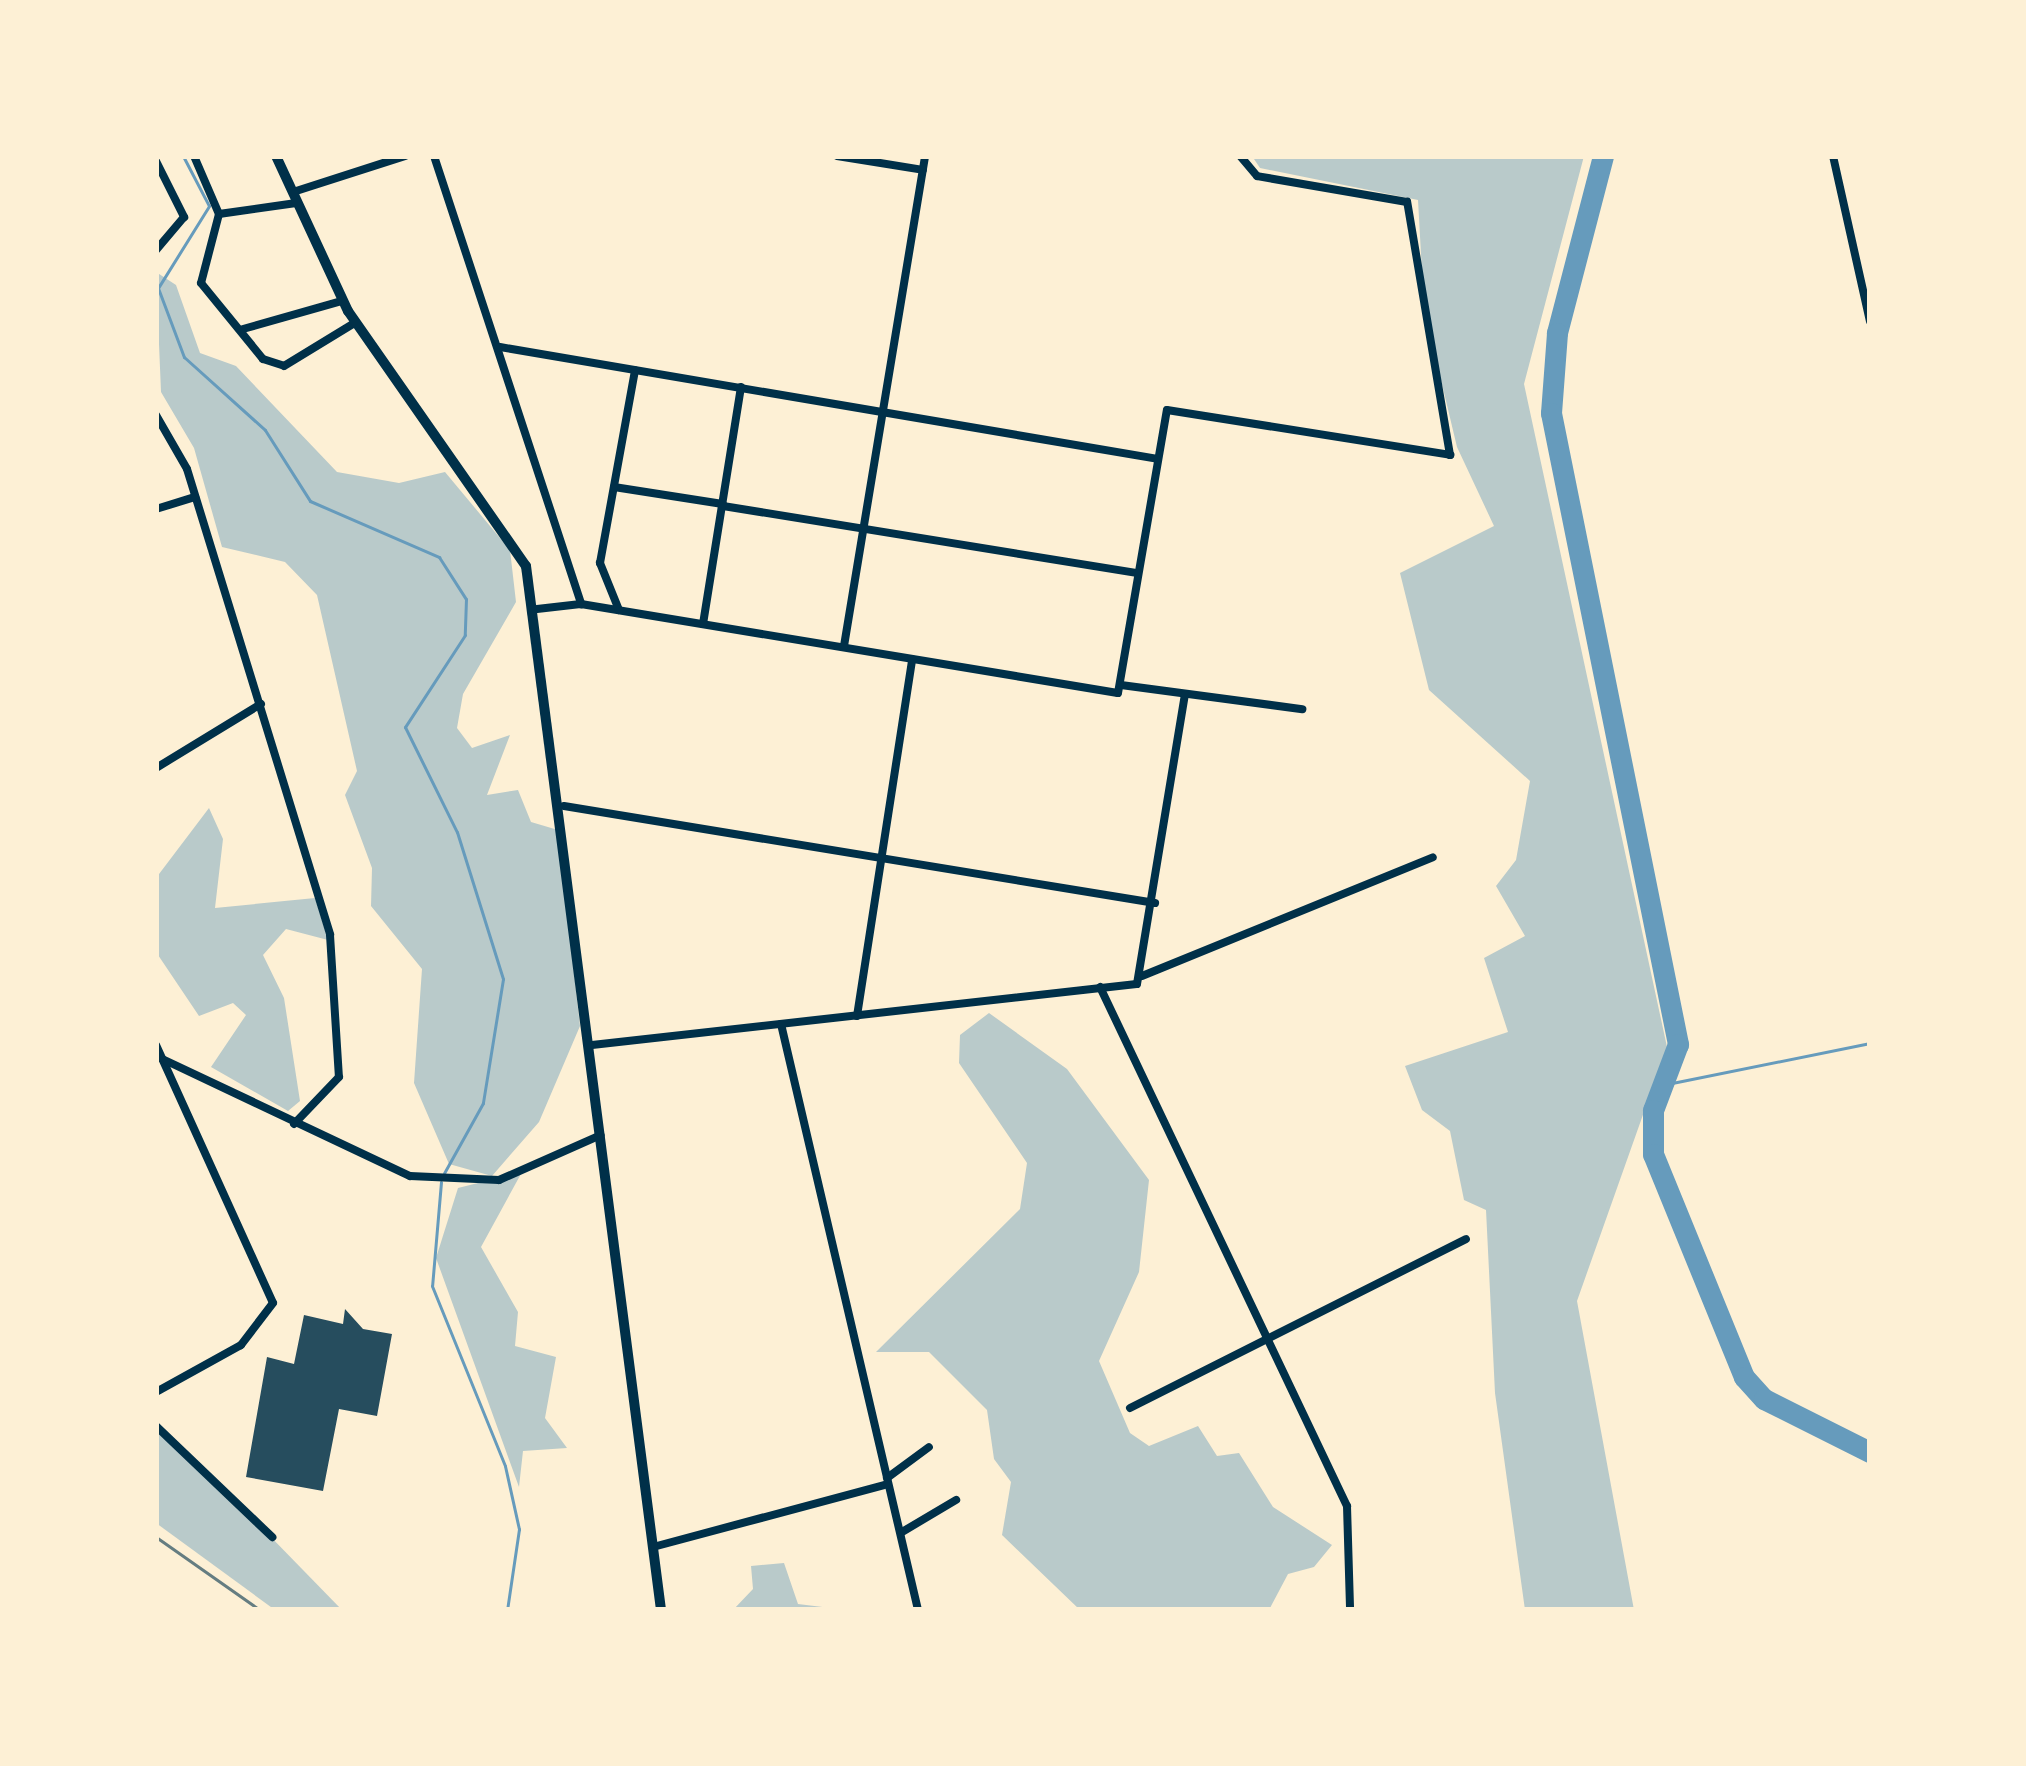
<!DOCTYPE html>
<html>
<head>
<meta charset="utf-8">
<style>
	body { margin:0 }
	#map { position:relative; width:2026px; height:1766px; overflow:hidden; background:#fdf0d5; font-family:"Alegreya Sans",sans-serif }
	div>[style] { position:absolute }
	.green>* { inset:0; background:#b9caca }
	.stream>* { height:3px; margin:-1.5px; padding:0 1.5px; transform-origin:1.5px; border-radius:1.5px; background:#669bbc }
	.river>* { height:21px; margin:-10.5px; padding:0 10.5px; transform-origin:10.5px; border-radius:10.5px; background:#669bbc }
	.building>* { inset:0; background:#264d5e }
	.minor>* { height:8px; margin:-4px; padding:0 4px; transform-origin:4px; border-radius:4px; background:#003049 }
	.secondary>* { height:10px; margin:-5px; padding:0 5px; transform-origin:5px; border-radius:5px; background:#003049 }
	.rail>* { height:3px; margin:-1.5px; padding:0 1.5px; transform-origin:1.5px; border-radius:1.5px; background:#657d81 }
	span { translate:-50% -50%; white-space:nowrap; text-align:center; line-height:1.15; -webkit-text-stroke:12px #fdf0d5; paint-order:stroke }
	.frame { position:absolute; inset:0; border:159px solid #fdf0d5; pointer-events:none }
</style>
</head>
<body>
<div id="map">
	<div class="green">
		<div style="clip-path:polygon(1252px 156px,1584px 156px,1524px 384px,1667px 1047px,1577px 1301px,1634px 1610px,1525px 1610px,1495px 1393px,1486px 1210px,1464px 1200px,1450px 1131px,1422px 1110px,1405px 1066px,1508px 1032px,1484px 958px,1525px 936px,1496px 886px,1516px 860px,1530px 781px,1429px 690px,1400px 573px,1494px 526px,1457px 447px,1424px 309px,1418px 200px,1260px 168px)"></div>
		<div style="clip-path:polygon(156px 272px,176px 285px,200px 353px,236px 366px,337px 472px,399px 483px,445px 472px,510px 550px,516px 602px,463px 694px,457px 728px,472px 748px,510px 735px,487px 795px,518px 790px,531px 822px,558px 830px,580px 1026px,539px 1122px,492px 1176px,449px 1164px,414px 1083px,422px 969px,371px 906px,372px 868px,345px 795px,357px 771px,317px 595px,285px 562px,222px 547px,194px 448px,161px 392px)"></div>
		<div style="clip-path:polygon(209px 808px,223px 839px,215px 908px,315px 898px,328px 940px,286px 929px,263px 955px,284px 998px,300px 1101px,288px 1111px,211px 1067px,246px 1015px,233px 1003px,199px 1016px,156px 952px,156px 878px)"></div>
		<div style="clip-path:polygon(989px 1013px,1067px 1069px,1149px 1180px,1139px 1272px,1099px 1361px,1130px 1433px,1149px 1446px,1198px 1426px,1217px 1456px,1239px 1453px,1273px 1507px,1332px 1545px,1314px 1567px,1288px 1574px,1269px 1610px,1080px 1610px,1002px 1535px,1011px 1482px,994px 1459px,987px 1410px,929px 1352px,876px 1352px,1020px 1209px,1027px 1163px,959px 1063px,960px 1035px)"></div>
		<div style="clip-path:polygon(522px 1172px,481px 1247px,518px 1312px,515px 1346px,556px 1357px,545px 1418px,567px 1448px,523px 1451px,519px 1487px,436px 1258px,458px 1188px)"></div>
		<div style="clip-path:polygon(156px 1432px,227px 1492px,342px 1610px,275px 1610px,156px 1523px)"></div>
		<div style="clip-path:polygon(784px 1563px,798px 1604px,847px 1610px,733px 1610px,753px 1589px,751px 1566px)"></div>
	</div>
	<div class="stream">
		<div style="left:183px;top:156px;width:56px;rotate:62.5deg"></div>
		<div style="left:209px;top:206px;width:97px;rotate:121.9deg"></div>
		<div style="left:158px;top:288px;width:74px;rotate:69.4deg"></div>
		<div style="left:184px;top:357px;width:109px;rotate:42deg"></div>
		<div style="left:265px;top:430px;width:84px;rotate:57.6deg"></div>
		<div style="left:310px;top:501px;width:141px;rotate:23.5deg"></div>
		<div style="left:439px;top:557px;width:50px;rotate:57.3deg"></div>
		<div style="left:466px;top:599px;width:36px;rotate:92deg"></div>
		<div style="left:465px;top:635px;width:110px;rotate:123.1deg"></div>
		<div style="left:405px;top:727px;width:117px;rotate:63.7deg"></div>
		<div style="left:457px;top:832px;width:154px;rotate:72.6deg"></div>
		<div style="left:503px;top:979px;width:126px;rotate:99.2deg"></div>
		<div style="left:483px;top:1103px;width:80px;rotate:119.1deg"></div>
		<div style="left:1672px;top:1083px;width:202px;rotate:-11.4deg"></div>
		<div style="left:441px;top:1182px;width:104px;rotate:94.9deg"></div>
		<div style="left:432px;top:1286px;width:194px;rotate:67.9deg"></div>
		<div style="left:505px;top:1466px;width:65px;rotate:77.5deg"></div>
		<div style="left:519px;top:1529px;width:82px;rotate:98.4deg"></div>
	</div>
	<div class="river">
		<div style="left:1603px;top:156px;width:183px;rotate:104.6deg"></div>
		<div style="left:1557px;top:333px;width:80px;rotate:94.3deg"></div>
		<div style="left:1551px;top:413px;width:644px;rotate:78.62deg"></div>
		<div style="left:1678px;top:1044px;width:71px;rotate:110.7deg"></div>
		<div style="left:1653px;top:1110px;width:44px;rotate:90deg"></div>
		<div style="left:1653px;top:1154px;width:241px;rotate:67.8deg"></div>
		<div style="left:1744px;top:1377px;width:30px;rotate:48deg"></div>
		<div style="left:1764px;top:1399px;width:119px;rotate:26.6deg"></div>
	</div>
	<div class="building">
		<div style="clip-path:polygon(345px 1309px,363px 1329px,392px 1334px,377px 1416px,339px 1409px,323px 1491px,246px 1477px,267px 1357px,294px 1364px,304px 1315px,343px 1324px)"></div>
	</div>
	<div class="minor">
		<div style="left:194px;top:156px;width:63px;rotate:66.7deg"></div>
		<div style="left:219px;top:214px;width:71px;rotate:104.6deg"></div>
		<div style="left:201px;top:283px;width:98px;rotate:50.8deg"></div>
		<div style="left:263px;top:359px;width:22px;rotate:18deg"></div>
		<div style="left:284px;top:366px;width:84px;rotate:-31.4deg"></div>
		<div style="left:434px;top:156px;width:472px;rotate:71.8deg"></div>
		<div style="left:837px;top:156px;width:87px;rotate:9.2deg"></div>
		<div style="left:1833px;top:156px;width:169px;rotate:77.4deg"></div>
		<div style="left:156px;top:161px;width:63px;rotate:63.4deg"></div>
		<div style="left:184px;top:217px;width:43px;rotate:130.3deg"></div>
		<div style="left:293px;top:192px;width:118px;rotate:-17.8deg"></div>
		<div style="left:219px;top:214px;width:78px;rotate:-8.1deg"></div>
		<div style="left:243px;top:329px;width:103px;rotate:-15.8deg"></div>
		<div style="left:500px;top:347px;width:667px;rotate:9.66deg"></div>
		<div style="left:156px;top:415px;width:62px;rotate:60.1deg"></div>
		<div style="left:187px;top:469px;width:487px;rotate:72.9deg"></div>
		<div style="left:330px;top:935px;width:142px;rotate:86.4deg"></div>
		<div style="left:339px;top:1077px;width:65px;rotate:133.8deg"></div>
		<div style="left:614px;top:487px;width:110px;rotate:8.9deg"></div>
		<div style="left:723px;top:506px;width:420px;rotate:9.2deg"></div>
		<div style="left:156px;top:509px;width:41px;rotate:-17.1deg"></div>
		<div style="left:537px;top:609px;width:44px;rotate:-6.5deg"></div>
		<div style="left:581px;top:604px;width:544px;rotate:9.41deg"></div>
		<div style="left:1118px;top:693px;width:287px;rotate:-80.2deg"></div>
		<div style="left:1167px;top:410px;width:287px;rotate:9deg"></div>
		<div style="left:1450px;top:455px;width:257px;rotate:-99.6deg"></div>
		<div style="left:1407px;top:202px;width:152px;rotate:-170.2deg"></div>
		<div style="left:1257px;top:176px;width:26px;rotate:-130deg"></div>
		<div style="left:619px;top:610px;width:51px;rotate:-112deg"></div>
		<div style="left:600px;top:563px;width:196px;rotate:-79.7deg"></div>
		<div style="left:703px;top:624px;width:240px;rotate:-80.9deg"></div>
		<div style="left:844px;top:646px;width:497px;rotate:-80.6deg"></div>
		<div style="left:1121px;top:685px;width:183px;rotate:7.6deg"></div>
		<div style="left:156px;top:768px;width:123px;rotate:-31.4deg"></div>
		<div style="left:564px;top:806px;width:599px;rotate:9.32deg"></div>
		<div style="left:1142px;top:976px;width:314px;rotate:-22.2deg"></div>
		<div style="left:1100px;top:987px;width:575px;rotate:64.55deg"></div>
		<div style="left:1347px;top:1506px;width:104px;rotate:88.3deg"></div>
		<div style="left:857px;top:1016px;width:361px;rotate:-81.2deg"></div>
		<div style="left:781px;top:1024px;width:602px;rotate:76.84deg"></div>
		<div style="left:156px;top:1045px;width:283px;rotate:65.6deg"></div>
		<div style="left:273px;top:1303px;width:53px;rotate:127.3deg"></div>
		<div style="left:241px;top:1345px;width:97px;rotate:151.1deg"></div>
		<div style="left:592px;top:1045px;width:548px;rotate:-6.39deg"></div>
		<div style="left:1137px;top:984px;width:293px;rotate:-80.6deg"></div>
		<div style="left:156px;top:1056px;width:281px;rotate:25.3deg"></div>
		<div style="left:410px;top:1176px;width:89px;rotate:2.6deg"></div>
		<div style="left:499px;top:1180px;width:111px;rotate:-23.8deg"></div>
		<div style="left:1130px;top:1408px;width:376px;rotate:-26.7deg"></div>
		<div style="left:156px;top:1426px;width:161px;rotate:43.7deg"></div>
		<div style="left:887px;top:1478px;width:52px;rotate:-36.4deg"></div>
		<div style="left:902px;top:1532px;width:63px;rotate:-30.7deg"></div>
		<div style="left:653px;top:1547px;width:243px;rotate:-15deg"></div>
	</div>
	<div class="secondary">
		<div style="left:276px;top:156px;width:171px;rotate:65.1deg"></div>
		<div style="left:348px;top:311px;width:311px;rotate:55.1deg"></div>
		<div style="left:526px;top:566px;width:1053px;rotate:82.63deg"></div>
	</div>
	<div class="rail">
		<div style="left:156px;top:1537px;width:127px;rotate:35.1deg"></div>
	</div>
	<div class="frame"></div>
</div>
</body>
</html>
